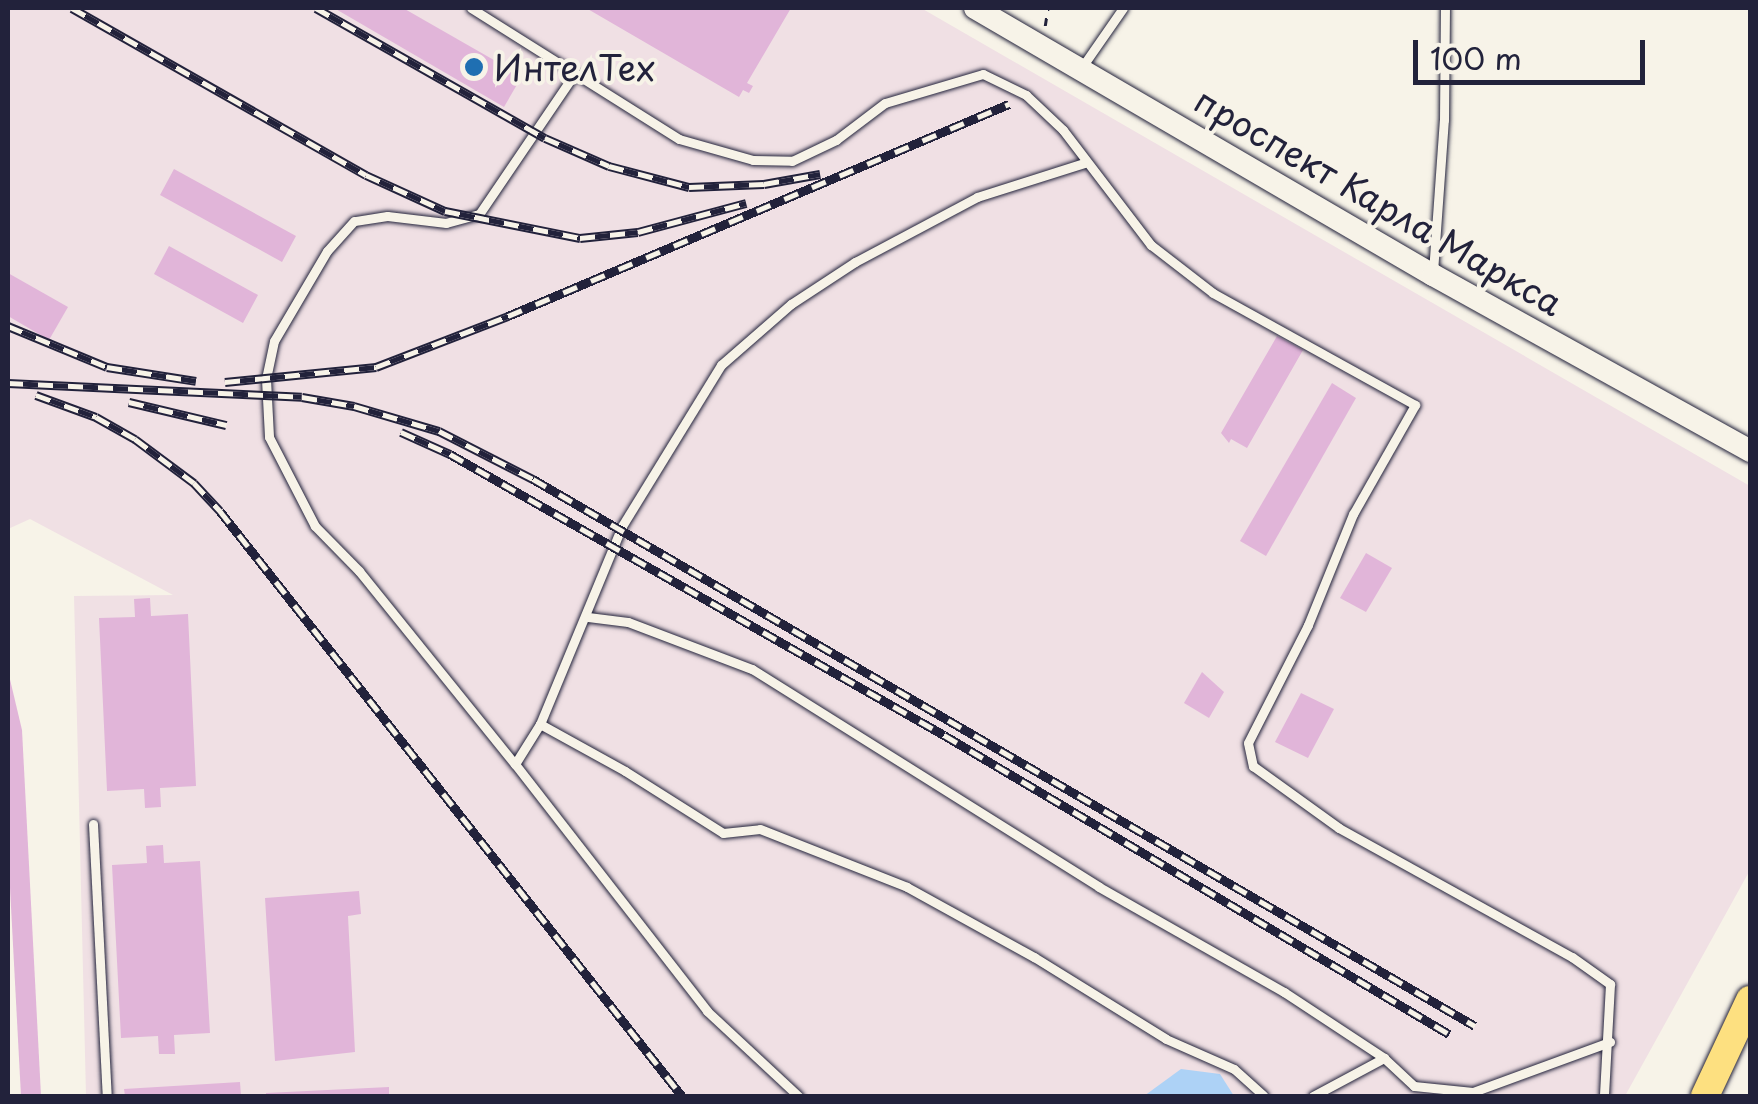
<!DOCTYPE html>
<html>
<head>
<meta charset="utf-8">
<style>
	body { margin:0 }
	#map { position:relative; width:1758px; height:1104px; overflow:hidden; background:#f7f3e8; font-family:"Playpen Sans",sans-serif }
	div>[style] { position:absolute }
	.built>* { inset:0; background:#f0e0e4 }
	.water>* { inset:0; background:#add2f6 }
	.building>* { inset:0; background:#e1b5d9 }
	.path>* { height:2.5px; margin-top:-1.25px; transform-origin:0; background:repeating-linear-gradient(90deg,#22223b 0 8px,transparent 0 16px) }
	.roads { filter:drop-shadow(0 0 2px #22223b) drop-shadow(0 0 2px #22223b) }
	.lane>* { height:9px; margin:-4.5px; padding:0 4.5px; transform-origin:4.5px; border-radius:4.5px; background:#f7f3e8 }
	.secondary>* { height:22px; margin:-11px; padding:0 11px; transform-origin:11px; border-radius:11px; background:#f7f3e8 }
	.primary>* { height:28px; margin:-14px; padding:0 14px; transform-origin:14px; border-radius:14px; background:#fde080 }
	.rail>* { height:9px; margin-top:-4.5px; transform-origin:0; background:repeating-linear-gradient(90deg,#f7f3e8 0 15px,#22223b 0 30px); box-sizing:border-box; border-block:2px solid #22223b }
	.dots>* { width:28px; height:28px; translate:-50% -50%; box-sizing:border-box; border:5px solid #f7f3e8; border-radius:50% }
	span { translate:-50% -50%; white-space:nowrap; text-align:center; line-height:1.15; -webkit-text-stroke:8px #f7f3e8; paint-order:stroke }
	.poi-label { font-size:35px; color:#22223b }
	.left { translate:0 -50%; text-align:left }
	.street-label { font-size:35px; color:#22223b }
	.frame { position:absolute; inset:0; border:10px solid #22223b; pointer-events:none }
	.scale { position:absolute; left:1413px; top:40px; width:232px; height:45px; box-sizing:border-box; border:5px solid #22223b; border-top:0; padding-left:12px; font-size:30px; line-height:35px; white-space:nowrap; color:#22223b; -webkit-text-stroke:8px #f7f3e8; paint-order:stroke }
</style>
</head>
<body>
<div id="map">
	<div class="built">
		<div style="clip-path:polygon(8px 8px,921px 8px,1750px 486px,1750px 870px,1625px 1096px,86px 1096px,74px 596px,173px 595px,30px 519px,8px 529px)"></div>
	</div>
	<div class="water">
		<div style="clip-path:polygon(1181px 1069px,1220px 1074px,1234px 1096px,1144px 1096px)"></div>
	</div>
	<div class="building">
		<div style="clip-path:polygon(334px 8px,403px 8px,522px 76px,504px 107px)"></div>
		<div style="clip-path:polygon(586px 8px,791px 8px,747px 83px,753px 86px,749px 93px,743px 90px,739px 97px)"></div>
		<div style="clip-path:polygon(174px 169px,296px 236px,282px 262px,160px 195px)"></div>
		<div style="clip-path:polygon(169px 246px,258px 295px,243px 323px,154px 274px)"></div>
		<div style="clip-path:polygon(8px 273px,68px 307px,49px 340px,8px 316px)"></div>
		<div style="clip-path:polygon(1277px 336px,1303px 350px,1247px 448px,1231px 439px,1229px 443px,1221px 433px)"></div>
		<div style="clip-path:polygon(1332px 383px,1356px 398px,1266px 556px,1240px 541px)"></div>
		<div style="clip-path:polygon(1366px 553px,1392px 568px,1366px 612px,1340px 598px)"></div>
		<div style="clip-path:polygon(150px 598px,151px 616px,188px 614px,196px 786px,160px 788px,161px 807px,145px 808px,144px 789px,107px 791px,99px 618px,135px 617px,134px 599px)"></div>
		<div style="clip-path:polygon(8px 671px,22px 730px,41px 1096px,21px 1096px,8px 850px)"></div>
		<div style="clip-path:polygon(1202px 672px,1224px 692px,1209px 718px,1184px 703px)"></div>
		<div style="clip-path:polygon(1301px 693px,1334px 709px,1308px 758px,1275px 742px)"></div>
		<div style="clip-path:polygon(163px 845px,164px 863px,200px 861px,210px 1033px,174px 1035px,175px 1054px,159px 1054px,158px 1036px,121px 1038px,112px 865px,147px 863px,146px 846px)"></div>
		<div style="clip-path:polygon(359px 891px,361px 914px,348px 916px,355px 1052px,275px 1061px,265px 898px)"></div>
		<div style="clip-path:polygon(240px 1082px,241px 1096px,125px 1096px,124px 1089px)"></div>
		<div style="clip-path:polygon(389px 1087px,389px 1096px,266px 1096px,266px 1093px)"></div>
	</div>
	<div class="path">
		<div style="left:1045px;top:26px;width:18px;rotate:-81deg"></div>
	</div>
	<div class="roads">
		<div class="lane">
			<div style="left:471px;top:8px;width:246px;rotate:32.2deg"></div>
			<div style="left:679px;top:139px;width:77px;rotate:15.8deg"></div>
			<div style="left:753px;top:160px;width:39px;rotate:1deg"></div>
			<div style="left:792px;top:161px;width:49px;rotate:-25.5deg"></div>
			<div style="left:836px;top:140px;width:61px;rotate:-37.1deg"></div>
			<div style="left:885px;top:103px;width:102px;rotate:-16.5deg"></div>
			<div style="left:983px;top:74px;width:48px;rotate:26deg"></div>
			<div style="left:1026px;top:95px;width:51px;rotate:43.4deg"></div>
			<div style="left:1063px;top:130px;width:145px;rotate:52.6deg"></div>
			<div style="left:1151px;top:245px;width:78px;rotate:37.7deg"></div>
			<div style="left:1213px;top:293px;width:231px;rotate:29deg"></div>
			<div style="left:1415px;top:405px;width:125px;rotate:119.6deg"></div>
			<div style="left:1353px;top:514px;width:120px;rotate:112.1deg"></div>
			<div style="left:1308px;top:625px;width:132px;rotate:117deg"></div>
			<div style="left:1248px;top:743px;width:24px;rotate:78deg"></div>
			<div style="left:1253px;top:766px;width:106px;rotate:35.8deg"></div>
			<div style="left:1339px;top:828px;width:266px;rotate:29deg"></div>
			<div style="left:1572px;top:957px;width:47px;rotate:35.4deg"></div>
			<div style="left:1610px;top:984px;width:112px;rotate:93.1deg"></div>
			<div style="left:1082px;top:67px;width:72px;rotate:-55.2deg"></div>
			<div style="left:575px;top:73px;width:171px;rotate:124.2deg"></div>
			<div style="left:479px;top:214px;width:34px;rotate:165deg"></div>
			<div style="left:446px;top:223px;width:59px;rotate:-173.2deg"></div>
			<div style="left:387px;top:216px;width:33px;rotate:171deg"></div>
			<div style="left:354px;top:221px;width:40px;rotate:132deg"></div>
			<div style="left:327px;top:251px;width:104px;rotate:120.5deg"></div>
			<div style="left:274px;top:341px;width:39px;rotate:102deg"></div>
			<div style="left:266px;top:379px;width:58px;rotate:87deg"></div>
			<div style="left:269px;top:437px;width:100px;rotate:62.7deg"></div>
			<div style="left:315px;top:526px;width:63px;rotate:45.6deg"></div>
			<div style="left:359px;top:571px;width:248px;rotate:51.1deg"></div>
			<div style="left:515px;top:764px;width:313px;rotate:52.1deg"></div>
			<div style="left:707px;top:1011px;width:125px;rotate:43deg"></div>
			<div style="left:1433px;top:272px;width:152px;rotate:-85.9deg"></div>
			<div style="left:1444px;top:120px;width:112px;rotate:-89.5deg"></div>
			<div style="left:588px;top:617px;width:40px;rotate:7.1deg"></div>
			<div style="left:628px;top:622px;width:133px;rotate:20.8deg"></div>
			<div style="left:752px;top:669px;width:410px;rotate:32.1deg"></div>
			<div style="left:1099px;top:887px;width:213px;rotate:29.6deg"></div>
			<div style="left:1284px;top:992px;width:120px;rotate:33.4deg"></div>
			<div style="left:1384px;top:1058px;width:41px;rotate:43deg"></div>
			<div style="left:1414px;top:1086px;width:59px;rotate:5.8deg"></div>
			<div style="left:1473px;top:1092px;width:146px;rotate:-20.1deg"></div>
			<div style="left:540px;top:724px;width:97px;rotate:28.9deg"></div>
			<div style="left:625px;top:771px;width:116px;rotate:32.3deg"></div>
			<div style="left:723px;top:833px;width:37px;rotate:-6deg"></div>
			<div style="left:760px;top:829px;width:158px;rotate:21.5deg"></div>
			<div style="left:907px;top:887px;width:145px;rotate:28.9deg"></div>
			<div style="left:1034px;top:957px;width:155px;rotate:31.8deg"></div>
			<div style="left:1166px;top:1039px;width:74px;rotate:23.8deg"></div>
			<div style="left:1234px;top:1069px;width:40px;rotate:42deg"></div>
			<div style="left:515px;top:764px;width:47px;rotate:-58deg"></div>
			<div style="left:540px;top:724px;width:214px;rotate:-67.5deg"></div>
			<div style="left:622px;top:526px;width:189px;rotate:-58.4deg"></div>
			<div style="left:721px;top:365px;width:93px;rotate:-41.1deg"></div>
			<div style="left:791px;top:304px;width:77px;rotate:-33.3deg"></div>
			<div style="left:855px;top:262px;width:138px;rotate:-28deg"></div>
			<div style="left:977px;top:197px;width:112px;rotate:-17.6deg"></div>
			<div style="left:93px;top:824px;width:272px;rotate:87.1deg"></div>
			<div style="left:1313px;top:1096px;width:81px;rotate:-28.2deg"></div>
		</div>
		<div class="secondary">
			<div style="left:975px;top:8px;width:530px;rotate:30.24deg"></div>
			<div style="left:1433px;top:275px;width:363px;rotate:29deg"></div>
		</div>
		<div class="primary">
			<div style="left:1705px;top:1096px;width:106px;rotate:-64.9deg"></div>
		</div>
	</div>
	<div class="rail">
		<div style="left:72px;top:8px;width:338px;rotate:29.6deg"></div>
		<div style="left:366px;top:175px;width:87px;rotate:24.5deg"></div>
		<div style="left:445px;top:211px;width:138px;rotate:11.3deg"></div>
		<div style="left:580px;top:238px;width:58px;rotate:-5.9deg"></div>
		<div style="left:638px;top:232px;width:112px;rotate:-15deg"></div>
		<div style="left:316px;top:8px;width:263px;rotate:29.6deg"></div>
		<div style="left:545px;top:138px;width:70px;rotate:23.6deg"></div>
		<div style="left:609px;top:166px;width:83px;rotate:14.7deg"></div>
		<div style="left:689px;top:187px;width:75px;rotate:-2.3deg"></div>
		<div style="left:764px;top:184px;width:57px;rotate:-10.1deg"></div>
		<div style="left:8px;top:326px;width:107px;rotate:22.5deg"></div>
		<div style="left:107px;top:367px;width:90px;rotate:8.9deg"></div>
		<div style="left:225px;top:382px;width:152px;rotate:-5.7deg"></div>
		<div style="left:376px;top:367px;width:142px;rotate:-21.1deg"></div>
		<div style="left:508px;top:316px;width:544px;rotate:-22.94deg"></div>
		<div style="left:8px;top:383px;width:294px;rotate:2.7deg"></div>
		<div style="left:302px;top:397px;width:53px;rotate:9.8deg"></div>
		<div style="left:354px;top:406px;width:89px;rotate:16.4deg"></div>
		<div style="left:439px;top:431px;width:106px;rotate:27.1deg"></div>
		<div style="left:533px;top:479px;width:1089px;rotate:30.14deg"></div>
		<div style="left:36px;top:395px;width:64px;rotate:20.1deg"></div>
		<div style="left:96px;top:417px;width:45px;rotate:29.4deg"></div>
		<div style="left:135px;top:439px;width:74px;rotate:36.7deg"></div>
		<div style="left:194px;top:483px;width:38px;rotate:47deg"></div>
		<div style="left:220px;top:511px;width:745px;rotate:51.7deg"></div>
		<div style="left:129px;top:402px;width:100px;rotate:13.3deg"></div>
		<div style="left:401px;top:432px;width:54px;rotate:24.2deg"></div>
		<div style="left:450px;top:454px;width:568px;rotate:29.63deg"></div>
		<div style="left:944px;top:735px;width:587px;rotate:30.63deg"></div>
	</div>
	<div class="dots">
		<div style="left:474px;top:67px;background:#1f6fb2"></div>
	</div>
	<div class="poi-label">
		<span class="left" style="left:494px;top:67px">ИнтелТех</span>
	</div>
	<div class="street-label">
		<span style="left:1379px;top:201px;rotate:30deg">проспект Карла Маркса</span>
	</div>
	<div class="frame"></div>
	<div class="scale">100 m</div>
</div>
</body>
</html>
